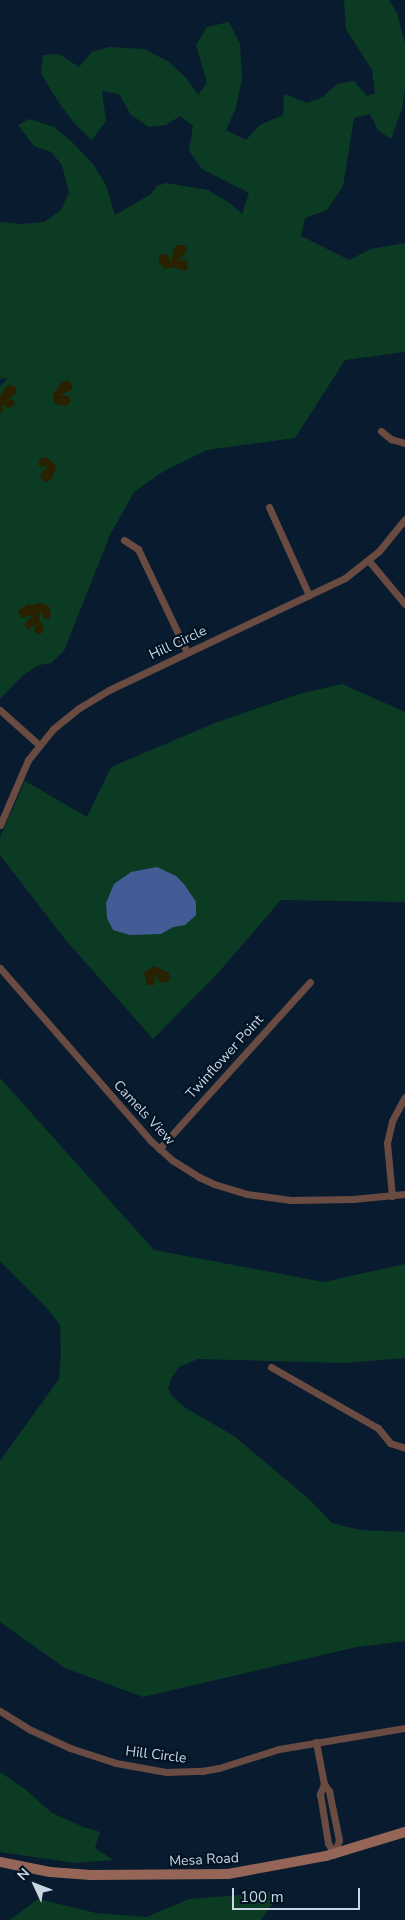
<!DOCTYPE html>
<html>
<head>
<meta charset="utf-8">
<style>
	body { margin:0 }
	#map { position:relative; width:405px; height:1920px; overflow:hidden; background:#091c2f; font-family:"Nunito Sans",sans-serif }
	div>[style] { position:absolute }
	.green>* { inset:0; background:#0c3b24 }
	.sand>* { inset:0; background:#2a2101 }
	.water>* { inset:0; background:#435c95 }
	.street>* { height:7px; margin:-3.5px; padding:0 3.5px; transform-origin:3.5px; border-radius:3.5px; background:#694b42 }
	.secondary>* { height:10px; margin:-5px; padding:0 5px; transform-origin:5px; border-radius:5px; background:#956557 }
	span { translate:-50% -50%; white-space:nowrap; text-align:center; line-height:1.15; -webkit-text-stroke:4.5px #021324; paint-order:stroke }
	.street-label { font-size:14px; color:#cad7e3 }
	.north { position:absolute; left:10px; top:1860px; width:50px; height:50px; -webkit-text-stroke:4px #021324; paint-order:stroke; rotate:313deg; font-size:14px; font-weight:700; line-height:20px; text-align:center; color:#cad7e3 }
	.north::after { content:''; display:block; margin:auto; width:18px; height:22px; background:#cad7e3; clip-path:polygon(50% 0,100% 100%,50% 72%,0 100%) }
	.scale { position:absolute; left:232px; top:1888px; width:128px; height:22px; box-sizing:border-box; border:2px solid #cad7e3; border-top:0; padding-left:6px; font-size:15px; line-height:18px; white-space:nowrap; color:#cad7e3; -webkit-text-stroke:4px #021324; paint-order:stroke }
</style>
</head>
<body>
<div id="map">
	<div class="green">
		<div style="clip-path:polygon(344px 0,389px 0,397px 13px,405px 44px,405px 89px,402px 109px,391px 139px,378px 130px,370px 114px,354px 118px,343px 186px,327px 210px,305px 218px,301px 236px,349px 260px,371px 249px,405px 243px,405px 352px,345px 360px,295px 438px,207px 450px,164px 471px,134px 492px,110px 535px,64px 651px,51px 663px,39px 665px,23px 675px,0 699px,0 386px,8px 378px,0 379px,0 222px,22px 224px,44px 222px,61px 210px,69px 193px,62px 165px,51px 152px,34px 146px,18px 125px,29px 119px,54px 127px,72px 142px,93px 164px,106px 185px,115px 215px,151px 194px,157px 186px,166px 183px,208px 190px,231px 204px,242px 214px,249px 193px,202px 169px,189px 151px,193px 126px,180px 116px,166px 125px,149px 127px,131px 115px,119px 94px,102px 91px,106px 121px,92px 140px,74px 123px,57px 100px,41px 73px,43px 55px,59px 54px,79px 67px,92px 52px,109px 47px,144px 49px,169px 62px,186px 78px,198px 95px,207px 83px,196px 45px,207px 27px,229px 22px,240px 44px,242px 79px,236px 108px,226px 130px,246px 140px,260px 125px,283px 115px,284px 94px,307px 103px,323px 97px,337px 84px,354px 81px,367px 96px,375px 93px,372px 70px,346px 29px)"></div>
		<div style="clip-path:polygon(342px 684px,405px 712px,405px 902px,281px 900px,218px 973px,153px 1039px,64px 938px,0 855px,0 837px,25px 781px,87px 817px,111px 767px,215px 723px,299px 694px)"></div>
		<div style="clip-path:polygon(0 1078px,154px 1250px,324px 1282px,405px 1264px,405px 1358px,345px 1363px,198px 1359px,179px 1367px,171px 1379px,168px 1389px,172px 1396px,184px 1407px,234px 1436px,310px 1500px,332px 1523px,360px 1530px,405px 1532px,405px 1641px,357px 1647px,143px 1697px,65px 1668px,0 1622px,0 1461px,59px 1379px,61px 1353px,60px 1325px,47px 1308px,0 1261px)"></div>
		<div style="clip-path:polygon(0 1772px,26px 1790px,52px 1813px,83px 1827px,100px 1832px,95px 1848px,113px 1860px,75px 1863px,0 1852px)"></div>
		<div style="clip-path:polygon(280px 1892px,261px 1920px,10px 1920px,38px 1899px,96px 1913px,147px 1917px,189px 1899px)"></div>
	</div>
	<div class="sand">
		<div style="clip-path:polygon(177px 245px,183px 245px,187px 248px,185px 254px,178px 261px,187px 260px,188px 268px,185px 271px,173px 267px,164px 269px,159px 262px,159px 255px,167px 254px,171px 262px,174px 249px)"></div>
		<div style="clip-path:polygon(68px 380px,72px 384px,72px 390px,59px 395px,68px 396px,71px 400px,70px 403px,65px 406px,55px 404px,53px 399px,54px 393px,62px 382px)"></div>
		<div style="clip-path:polygon(8px 385px,14px 386px,16px 389px,16px 394px,8px 399px,14px 400px,15px 404px,9px 409px,2px 404px,3px 411px,0 413px,0 396px)"></div>
		<div style="clip-path:polygon(46px 457px,57px 467px,52px 479px,46px 482px,42px 480px,40px 475px,48px 466px,40px 467px,38px 464px,41px 458px)"></div>
		<div style="clip-path:polygon(38px 603px,49px 606px,51px 616px,48px 619px,44px 619px,42px 613px,40px 613px,39px 620px,44px 628px,42px 633px,38px 634px,34px 631px,36px 624px,28px 630px,24px 624px,34px 615px,21px 618px,18px 611px,28px 604px,33px 605px)"></div>
		<div style="clip-path:polygon(154px 966px,169px 973px,170px 979px,168px 982px,161px 983px,154px 974px,155px 985px,147px 985px,144px 973px)"></div>
	</div>
	<div class="water">
		<div style="clip-path:polygon(157px 867px,176px 876px,184px 884px,196px 902px,196px 915px,185px 925px,173px 927px,161px 934px,130px 935px,113px 930px,107px 918px,106px 903px,114px 884px,131px 872px)"></div>
	</div>
	<div class="street">
		<div style="left:381px;top:431px;width:13px;rotate:39deg"></div>
		<div style="left:391px;top:439px;width:15px;rotate:16deg"></div>
		<div style="left:269px;top:507px;width:97px;rotate:65.6deg"></div>
		<div style="left:124px;top:540px;width:17px;rotate:33deg"></div>
		<div style="left:138px;top:549px;width:114px;rotate:64.6deg"></div>
		<div style="left:369px;top:561px;width:56px;rotate:50.1deg"></div>
		<div style="left:0;top:710px;width:52px;rotate:41.9deg"></div>
		<div style="left:0;top:825px;width:71px;rotate:-66.7deg"></div>
		<div style="left:28px;top:760px;width:40px;rotate:-51deg"></div>
		<div style="left:53px;top:729px;width:33px;rotate:-39deg"></div>
		<div style="left:79px;top:708px;width:35px;rotate:-31deg"></div>
		<div style="left:109px;top:690px;width:261px;rotate:-25.4deg"></div>
		<div style="left:345px;top:578px;width:43px;rotate:-38.5deg"></div>
		<div style="left:379px;top:551px;width:41px;rotate:-50.9deg"></div>
		<div style="left:0;top:968px;width:230px;rotate:48.9deg"></div>
		<div style="left:151px;top:1141px;width:28px;rotate:42deg"></div>
		<div style="left:172px;top:1160px;width:32px;rotate:32deg"></div>
		<div style="left:199px;top:1177px;width:17px;rotate:25deg"></div>
		<div style="left:214px;top:1184px;width:34px;rotate:17deg"></div>
		<div style="left:247px;top:1194px;width:44px;rotate:7.8deg"></div>
		<div style="left:291px;top:1200px;width:62px;rotate:-0.9deg"></div>
		<div style="left:353px;top:1199px;width:52px;rotate:-5.5deg"></div>
		<div style="left:159px;top:1149px;width:225px;rotate:-47.9deg"></div>
		<div style="left:392px;top:1196px;width:53px;rotate:-95.4deg"></div>
		<div style="left:387px;top:1143px;width:23px;rotate:-77deg"></div>
		<div style="left:392px;top:1121px;width:27px;rotate:-62deg"></div>
		<div style="left:271px;top:1367px;width:123px;rotate:29.7deg"></div>
		<div style="left:378px;top:1428px;width:19px;rotate:51deg"></div>
		<div style="left:390px;top:1443px;width:16px;rotate:18deg"></div>
		<div style="left:0;top:1711px;width:36px;rotate:32deg"></div>
		<div style="left:31px;top:1730px;width:43px;rotate:24.8deg"></div>
		<div style="left:70px;top:1748px;width:48px;rotate:18.1deg"></div>
		<div style="left:116px;top:1763px;width:51px;rotate:10.2deg"></div>
		<div style="left:166px;top:1772px;width:36px;rotate:-2deg"></div>
		<div style="left:202px;top:1771px;width:17px;rotate:-10deg"></div>
		<div style="left:219px;top:1768px;width:63px;rotate:-17.6deg"></div>
		<div style="left:279px;top:1749px;width:128px;rotate:-9.5deg"></div>
		<div style="left:316px;top:1742px;width:43px;rotate:79.2deg"></div>
		<div style="left:324px;top:1784px;width:11px;rotate:112deg"></div>
		<div style="left:320px;top:1794px;width:50px;rotate:80.7deg"></div>
		<div style="left:328px;top:1843px;width:13px;rotate:61deg"></div>
		<div style="left:324px;top:1784px;width:9px;rotate:54deg"></div>
		<div style="left:329px;top:1791px;width:50px;rotate:78.5deg"></div>
		<div style="left:339px;top:1840px;width:15px;rotate:110deg"></div>
	</div>
	<div class="secondary">
		<div style="left:0;top:1862px;width:51px;rotate:11.3deg"></div>
		<div style="left:50px;top:1872px;width:41px;rotate:4.2deg"></div>
		<div style="left:91px;top:1875px;width:137px;rotate:-0.4deg"></div>
		<div style="left:228px;top:1874px;width:100px;rotate:-10.4deg"></div>
		<div style="left:326px;top:1856px;width:83px;rotate:-16.9deg"></div>
	</div>
	<div class="street-label">
		<span style="left:178px;top:643px;rotate:-25deg">Hill Circle</span>
		<span style="left:225px;top:1057px;rotate:-48deg">Twinflower Point</span>
		<span style="left:144px;top:1113px;rotate:47deg">Camels View</span>
		<span style="left:156px;top:1755px;rotate:7deg">Hill Circle</span>
		<span style="left:204px;top:1860px;rotate:-3deg">Mesa Road</span>
	</div>
	<div class="north">N</div>
	<div class="scale">100 m</div>
</div>
</body>
</html>
